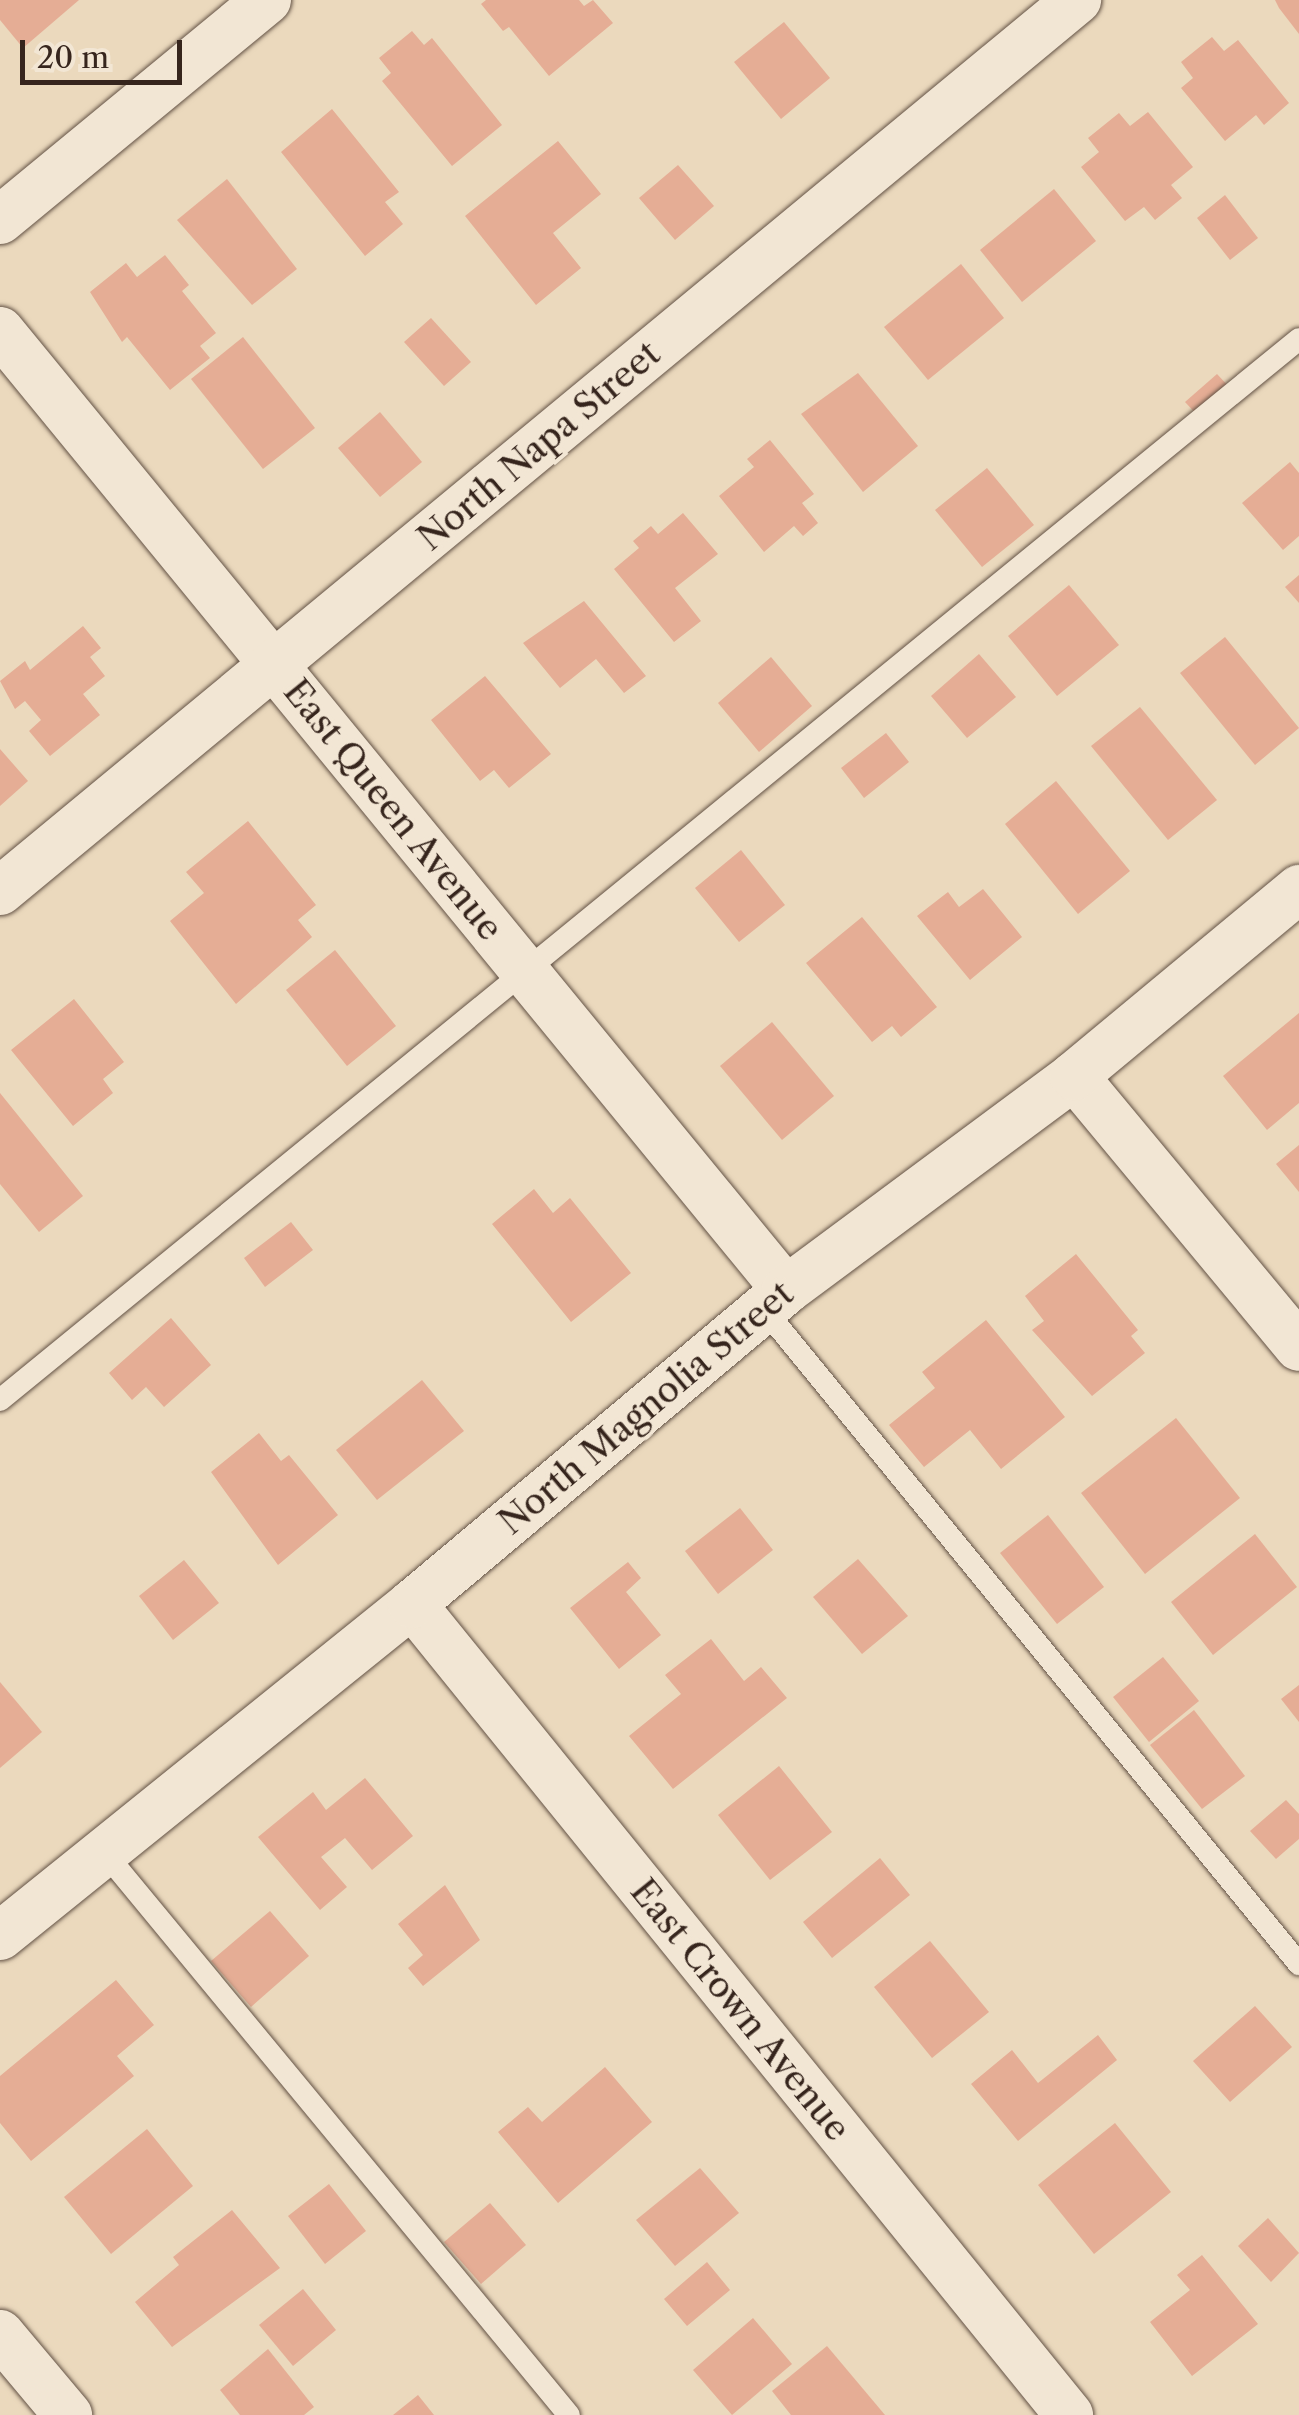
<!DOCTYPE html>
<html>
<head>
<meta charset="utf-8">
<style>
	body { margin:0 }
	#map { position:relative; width:1299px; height:2415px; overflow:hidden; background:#ebd9bd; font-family:"Libre Caslon Text",serif }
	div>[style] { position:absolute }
	.building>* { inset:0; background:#e5ad95 }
	.roads { filter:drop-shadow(0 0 2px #635245) drop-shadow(0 0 2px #635245) }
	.service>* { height:22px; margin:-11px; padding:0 11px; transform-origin:11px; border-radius:11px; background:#f2e6d4 }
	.minor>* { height:48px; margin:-24px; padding:0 24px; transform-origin:24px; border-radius:24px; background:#f2e6d4 }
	span { translate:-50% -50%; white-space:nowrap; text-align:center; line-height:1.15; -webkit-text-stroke:8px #f2e6d4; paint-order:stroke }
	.street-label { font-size:35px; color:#36251d }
	.scale { position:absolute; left:20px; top:40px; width:162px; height:45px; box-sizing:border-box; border:5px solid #36251d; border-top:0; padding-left:12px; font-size:30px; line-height:35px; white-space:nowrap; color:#36251d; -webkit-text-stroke:8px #f2e6d4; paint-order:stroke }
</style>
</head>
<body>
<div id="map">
	<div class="building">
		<div style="clip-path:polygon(0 0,79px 0,23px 48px,0 20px)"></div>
		<div style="clip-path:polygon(486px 0,579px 0,584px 6px,593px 0,613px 23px,549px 76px,509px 27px,503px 31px,481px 4px)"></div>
		<div style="clip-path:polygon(1275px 0,1299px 0,1299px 34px,1279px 8px)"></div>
		<div style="clip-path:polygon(784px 22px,830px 78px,781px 119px,734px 62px)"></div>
		<div style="clip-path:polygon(412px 31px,424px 45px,432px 38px,502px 125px,452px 166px,382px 81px,391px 73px,379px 58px)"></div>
		<div style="clip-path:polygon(1212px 37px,1224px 51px,1238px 40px,1289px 103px,1264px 125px,1256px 115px,1225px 141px,1181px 88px,1193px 78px,1181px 62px)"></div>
		<div style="clip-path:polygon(332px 109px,399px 192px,385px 202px,403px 224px,365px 256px,281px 152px)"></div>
		<div style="clip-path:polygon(1148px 112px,1193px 167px,1171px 185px,1182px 198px,1155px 220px,1144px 207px,1125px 221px,1081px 167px,1099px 152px,1088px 138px,1119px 113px,1130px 126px)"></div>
		<div style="clip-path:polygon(558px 141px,601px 194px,553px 233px,581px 268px,536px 305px,465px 216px)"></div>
		<div style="clip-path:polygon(678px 165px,714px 206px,675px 240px,639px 198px)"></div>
		<div style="clip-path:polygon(227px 179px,297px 269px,252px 305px,177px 220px)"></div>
		<div style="clip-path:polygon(1054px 189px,1096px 241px,1022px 302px,980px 250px)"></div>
		<div style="clip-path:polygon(1225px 195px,1258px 238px,1230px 260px,1197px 218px)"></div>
		<div style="clip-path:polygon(165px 255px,189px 285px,182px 291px,216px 333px,200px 346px,210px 358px,170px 390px,127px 337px,122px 342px,90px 292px,126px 263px,137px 277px)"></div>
		<div style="clip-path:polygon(961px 264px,1004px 318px,928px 380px,884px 327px)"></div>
		<div style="clip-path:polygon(431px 318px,471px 362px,444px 386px,404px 342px)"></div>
		<div style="clip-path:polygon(243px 337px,315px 428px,263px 469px,191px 379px)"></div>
		<div style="clip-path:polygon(858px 373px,918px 446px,863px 492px,801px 414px)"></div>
		<div style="clip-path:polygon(1217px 374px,1232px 390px,1200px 418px,1185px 402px)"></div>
		<div style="clip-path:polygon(380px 412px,422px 462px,380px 497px,338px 448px)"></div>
		<div style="clip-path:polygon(770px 440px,814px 494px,802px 503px,818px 523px,803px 536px,794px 526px,764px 552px,719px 496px,754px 467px,747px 459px)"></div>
		<div style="clip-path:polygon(1290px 462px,1299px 473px,1299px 536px,1283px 550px,1242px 503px)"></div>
		<div style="clip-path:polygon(987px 468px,1034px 525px,982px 567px,935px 510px)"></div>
		<div style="clip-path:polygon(683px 513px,718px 554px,675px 588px,701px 621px,674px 642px,614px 569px,639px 548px,633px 541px,651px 526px,658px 534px)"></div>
		<div style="clip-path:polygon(1299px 575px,1299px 603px,1285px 587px)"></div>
		<div style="clip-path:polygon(1069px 585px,1119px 645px,1057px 696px,1008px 636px)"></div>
		<div style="clip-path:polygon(584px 601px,646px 676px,624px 693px,596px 659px,560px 688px,523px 643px)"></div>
		<div style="clip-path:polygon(83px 626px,101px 648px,90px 657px,105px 676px,83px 694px,100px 715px,50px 756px,29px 731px,41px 720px,25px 701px,15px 709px,0 681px,25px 661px,30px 670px)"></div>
		<div style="clip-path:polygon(1225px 637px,1299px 728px,1255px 765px,1180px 673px)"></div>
		<div style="clip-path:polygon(979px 654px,1016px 697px,967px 738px,931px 696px)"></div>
		<div style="clip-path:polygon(771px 657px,812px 706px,759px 752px,718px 703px)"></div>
		<div style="clip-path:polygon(485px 676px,551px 754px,509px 788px,494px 770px,480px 781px,431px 720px)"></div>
		<div style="clip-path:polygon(1140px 707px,1217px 800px,1168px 840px,1091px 746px)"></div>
		<div style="clip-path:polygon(886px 733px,909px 762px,864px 798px,841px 768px)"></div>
		<div style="clip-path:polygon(0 749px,28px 781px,0 806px)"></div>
		<div style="clip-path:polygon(1056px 781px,1130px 871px,1078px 914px,1005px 824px)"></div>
		<div style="clip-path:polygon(248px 821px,316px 905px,298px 920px,312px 937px,236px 1004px,170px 921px,204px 893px,186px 872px)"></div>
		<div style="clip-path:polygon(741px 850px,785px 905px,739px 942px,695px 888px)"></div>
		<div style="clip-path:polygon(983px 889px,1022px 937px,970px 980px,917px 916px,948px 892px,959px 907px)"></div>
		<div style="clip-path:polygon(862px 917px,937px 1007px,901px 1037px,892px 1026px,872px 1042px,806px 963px)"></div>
		<div style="clip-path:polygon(335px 950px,396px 1026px,347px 1066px,286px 990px)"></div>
		<div style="clip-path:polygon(74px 999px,124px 1062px,103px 1079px,113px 1093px,73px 1126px,11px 1050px)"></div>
		<div style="clip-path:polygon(1299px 1013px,1299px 1103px,1267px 1130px,1223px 1076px)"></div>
		<div style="clip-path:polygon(772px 1022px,834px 1096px,782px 1140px,720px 1066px)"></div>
		<div style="clip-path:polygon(0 1093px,83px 1196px,39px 1232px,0 1184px)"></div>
		<div style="clip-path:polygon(1299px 1145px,1299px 1192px,1276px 1164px)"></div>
		<div style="clip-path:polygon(534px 1189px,553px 1213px,570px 1198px,631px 1273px,571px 1322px,492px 1224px)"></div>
		<div style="clip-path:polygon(291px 1222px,313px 1250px,265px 1287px,244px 1258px)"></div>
		<div style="clip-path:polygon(1076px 1254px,1138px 1330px,1131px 1336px,1145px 1353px,1092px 1396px,1032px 1330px,1044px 1321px,1025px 1296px)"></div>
		<div style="clip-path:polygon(171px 1318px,211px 1365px,164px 1407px,146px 1387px,132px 1400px,109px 1373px)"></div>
		<div style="clip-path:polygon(986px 1320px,1065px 1417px,1001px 1469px,970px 1430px,924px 1467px,889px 1425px,935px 1388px,922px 1372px)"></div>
		<div style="clip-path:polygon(422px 1380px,464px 1431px,377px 1500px,336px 1450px)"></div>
		<div style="clip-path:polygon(1176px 1418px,1240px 1498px,1145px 1574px,1081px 1493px)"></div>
		<div style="clip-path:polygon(259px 1433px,281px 1461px,289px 1455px,338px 1515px,278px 1565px,211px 1472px)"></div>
		<div style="clip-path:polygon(740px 1508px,773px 1550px,718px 1594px,685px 1551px)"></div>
		<div style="clip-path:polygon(1048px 1515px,1104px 1587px,1057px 1624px,1000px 1553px)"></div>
		<div style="clip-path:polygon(1255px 1534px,1297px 1587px,1213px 1655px,1171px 1602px)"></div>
		<div style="clip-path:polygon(858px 1559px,908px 1616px,862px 1654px,813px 1597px)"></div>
		<div style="clip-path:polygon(184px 1560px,219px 1603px,173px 1640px,139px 1596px)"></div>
		<div style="clip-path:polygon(628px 1562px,641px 1578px,626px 1592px,661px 1635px,619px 1669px,570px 1608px)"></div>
		<div style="clip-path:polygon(711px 1639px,744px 1681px,761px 1667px,787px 1698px,673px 1789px,629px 1736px,681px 1694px,665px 1675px)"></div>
		<div style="clip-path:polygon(1163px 1657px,1199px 1701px,1149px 1742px,1113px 1697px)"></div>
		<div style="clip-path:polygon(0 1682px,42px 1732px,0 1768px)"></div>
		<div style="clip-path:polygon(1299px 1685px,1299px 1722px,1281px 1699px)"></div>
		<div style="clip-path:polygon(1194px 1710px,1245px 1776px,1202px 1809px,1150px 1745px)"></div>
		<div style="clip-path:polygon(779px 1766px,832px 1832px,770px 1880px,718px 1815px)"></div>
		<div style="clip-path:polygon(365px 1778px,413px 1836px,372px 1870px,345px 1838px,321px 1857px,347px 1887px,320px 1910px,258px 1837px,313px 1792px,326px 1810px)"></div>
		<div style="clip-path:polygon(1286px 1800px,1299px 1814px,1299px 1839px,1276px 1859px,1250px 1831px)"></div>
		<div style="clip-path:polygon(880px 1858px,910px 1895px,832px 1958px,803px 1922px)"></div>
		<div style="clip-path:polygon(445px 1885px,480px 1940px,423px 1986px,408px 1968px,423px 1955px,398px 1924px)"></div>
		<div style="clip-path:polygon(270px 1911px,309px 1956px,251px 2007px,211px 1961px)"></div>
		<div style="clip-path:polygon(930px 1941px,989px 2012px,932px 2058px,874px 1987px)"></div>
		<div style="clip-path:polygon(116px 1980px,154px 2025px,117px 2056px,134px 2076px,31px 2161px,0 2123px,0 2076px)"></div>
		<div style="clip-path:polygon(1255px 2006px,1292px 2047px,1230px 2102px,1193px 2061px)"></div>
		<div style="clip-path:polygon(1098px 2035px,1117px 2060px,1018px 2141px,971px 2084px,1012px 2050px,1038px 2083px)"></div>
		<div style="clip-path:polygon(605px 2067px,652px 2122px,558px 2203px,498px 2132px,528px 2107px,542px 2122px)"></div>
		<div style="clip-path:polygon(1115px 2123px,1171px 2192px,1094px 2254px,1038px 2185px)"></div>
		<div style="clip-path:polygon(147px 2129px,193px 2186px,111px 2254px,64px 2197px)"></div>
		<div style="clip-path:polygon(700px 2168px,739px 2213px,675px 2266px,636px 2220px)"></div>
		<div style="clip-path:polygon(329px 2184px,366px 2231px,325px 2264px,288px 2216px)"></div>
		<div style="clip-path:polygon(490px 2203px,526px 2245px,481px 2284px,444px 2242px)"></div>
		<div style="clip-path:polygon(232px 2210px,280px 2268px,172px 2347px,135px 2302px,179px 2265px,173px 2257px)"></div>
		<div style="clip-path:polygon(1268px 2218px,1299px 2253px,1271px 2282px,1238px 2246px)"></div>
		<div style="clip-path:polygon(1202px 2255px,1258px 2324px,1192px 2376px,1150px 2322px,1190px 2290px,1177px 2275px)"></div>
		<div style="clip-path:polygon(707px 2262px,730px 2290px,687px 2326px,664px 2299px)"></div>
		<div style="clip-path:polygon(303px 2289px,336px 2330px,293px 2366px,259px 2325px)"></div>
		<div style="clip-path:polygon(753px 2318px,792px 2364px,732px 2415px,693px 2370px)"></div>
		<div style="clip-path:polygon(827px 2346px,885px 2415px,791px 2415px,772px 2391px)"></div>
		<div style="clip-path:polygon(268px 2349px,314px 2407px,304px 2415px,240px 2415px,220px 2390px)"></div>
		<div style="clip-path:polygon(418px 2395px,434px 2415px,393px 2415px)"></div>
	</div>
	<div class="roads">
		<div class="service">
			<div style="left:764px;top:1309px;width:846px;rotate:50.76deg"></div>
			<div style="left:0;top:1400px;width:1677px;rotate:-39.24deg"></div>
			<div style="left:104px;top:1852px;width:730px;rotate:50.45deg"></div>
		</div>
		<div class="minor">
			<div style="left:0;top:220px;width:346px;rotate:-39.5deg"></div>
			<div style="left:0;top:331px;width:1240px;rotate:50.66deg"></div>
			<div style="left:0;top:891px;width:1398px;rotate:-39.6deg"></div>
			<div style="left:1074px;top:1076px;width:352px;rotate:50.3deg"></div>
			<div style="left:412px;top:1604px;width:1044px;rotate:50.99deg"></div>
			<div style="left:0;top:1936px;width:529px;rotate:-38.86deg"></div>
			<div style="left:412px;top:1604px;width:488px;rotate:-40deg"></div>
			<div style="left:786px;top:1290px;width:359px;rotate:-36.6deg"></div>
			<div style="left:1074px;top:1076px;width:293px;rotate:-39.7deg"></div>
			<div style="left:0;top:2334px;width:106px;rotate:50deg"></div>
		</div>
	</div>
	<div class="street-label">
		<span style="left:539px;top:446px;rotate:-40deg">North Napa Street</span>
		<span style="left:393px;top:810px;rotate:51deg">East Queen Avenue</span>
		<span style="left:646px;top:1408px;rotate:-40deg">North Magnolia Street</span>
		<span style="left:740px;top:2010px;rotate:51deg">East Crown Avenue</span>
	</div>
	<div class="scale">20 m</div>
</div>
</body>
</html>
